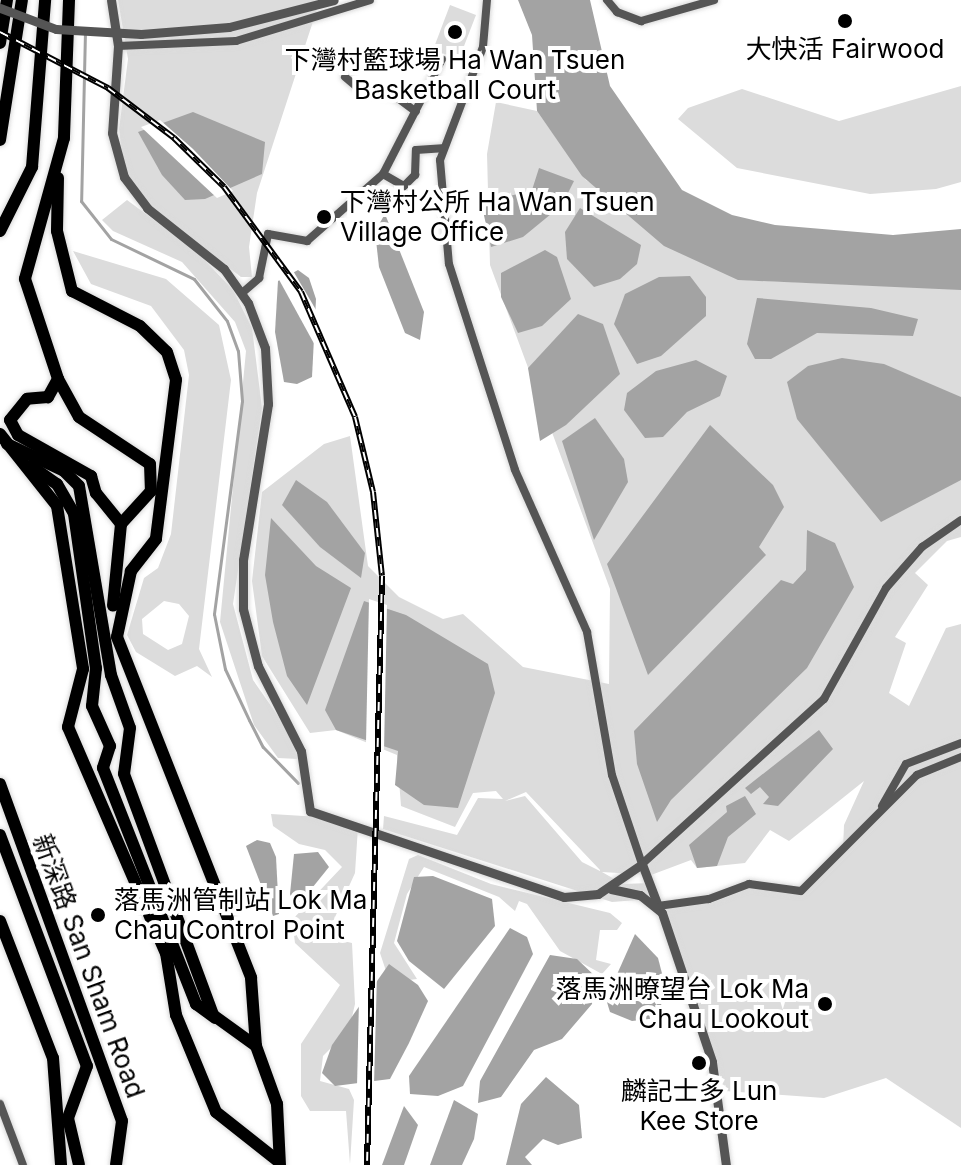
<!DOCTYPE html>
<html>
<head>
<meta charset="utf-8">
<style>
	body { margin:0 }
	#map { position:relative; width:961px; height:1165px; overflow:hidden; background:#fff; font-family:Inter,"Noto Sans SC",sans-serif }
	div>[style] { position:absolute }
	.green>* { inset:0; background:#dcdcdc }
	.water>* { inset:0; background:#a3a3a3 }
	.pier>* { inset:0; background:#fff }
	.stream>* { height:3px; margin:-1.5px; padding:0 1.5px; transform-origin:1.5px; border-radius:1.5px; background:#a3a3a3 }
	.roads { filter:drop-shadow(0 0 2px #dbdbdb) drop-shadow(0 0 2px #dbdbdb) }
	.minor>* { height:8px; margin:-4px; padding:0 4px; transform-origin:4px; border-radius:4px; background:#555 }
	.tertiary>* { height:9px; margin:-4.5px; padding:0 4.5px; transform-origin:4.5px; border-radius:4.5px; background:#555 }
	.primary>* { height:12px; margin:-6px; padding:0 6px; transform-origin:6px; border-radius:6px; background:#000 }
	.rail>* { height:6px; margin-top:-3px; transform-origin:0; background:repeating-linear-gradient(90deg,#fff 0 9px,#000 0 18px); box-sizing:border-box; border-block:2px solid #000 }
	.tertiary-bridge>* { height:9px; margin:-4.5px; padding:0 4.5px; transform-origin:4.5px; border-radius:4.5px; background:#555 }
	.dots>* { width:22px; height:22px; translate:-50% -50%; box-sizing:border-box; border:4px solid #fff; border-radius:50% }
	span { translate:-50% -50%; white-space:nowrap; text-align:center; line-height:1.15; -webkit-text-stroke:8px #fff; paint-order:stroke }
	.poi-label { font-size:26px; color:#000 }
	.left { translate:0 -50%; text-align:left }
	.right { translate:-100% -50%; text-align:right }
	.street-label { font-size:26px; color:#000 }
</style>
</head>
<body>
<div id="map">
	<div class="green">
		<div style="clip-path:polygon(118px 0,320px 0,257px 193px,249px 247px,252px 277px,241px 277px,147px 204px,124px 169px,119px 129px,128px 59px)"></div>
		<div style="clip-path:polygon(450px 5px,476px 15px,459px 59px,433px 50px)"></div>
		<div style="clip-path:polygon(961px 86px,961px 182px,936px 189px,870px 194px,737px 168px,678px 119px,688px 108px,742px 89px,839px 121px)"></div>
		<div style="clip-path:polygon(evenodd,496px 102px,537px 111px,586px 180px,746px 280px,961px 289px,961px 537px,947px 541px,915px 573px,928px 585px,895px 637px,906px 643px,889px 693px,909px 706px,946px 628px,961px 624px,961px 1128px,886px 1078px,824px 1098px,725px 1091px,664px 908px,714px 902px,750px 888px,802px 894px,843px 850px,844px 825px,864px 781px,789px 841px,770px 830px,745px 863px,697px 868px,691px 860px,651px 875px,602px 872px,623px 884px,650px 883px,650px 899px,612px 902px,383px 829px,384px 816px,457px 835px,478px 798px,503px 799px,496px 791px,473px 793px,455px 827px,401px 806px,397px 755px,336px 730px,310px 733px,262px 656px,252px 581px,262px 492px,324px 444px,350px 436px,368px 566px,399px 597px,443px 619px,463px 614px,523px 667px,609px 684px,610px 589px,490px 265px,487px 154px,496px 102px,526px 792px,600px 870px,600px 871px,582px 862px,525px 796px,505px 801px,526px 792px)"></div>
		<div style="clip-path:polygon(127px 200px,196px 251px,233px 290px,252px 328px,262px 408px,233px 604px,253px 680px,292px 736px,298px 759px,278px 758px,254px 725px,220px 622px,246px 351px,235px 322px,182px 262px,113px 231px,102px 220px)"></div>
		<div style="clip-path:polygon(evenodd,73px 251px,166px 279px,219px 325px,231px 380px,199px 649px,212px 677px,197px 666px,175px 676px,136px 652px,127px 635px,144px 578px,158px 568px,171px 534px,189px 375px,184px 350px,151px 306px,91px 284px,73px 251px,164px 601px,179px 604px,189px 616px,182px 644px,168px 650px,143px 634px,142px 619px,164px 601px)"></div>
		<div style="clip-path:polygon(271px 814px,337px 818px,358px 827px,355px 873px,326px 937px,352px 943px,355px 1004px,349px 1030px,323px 1056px,320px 1081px,349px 1089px,354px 1100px,350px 1164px,346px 1111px,310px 1111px,301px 1096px,301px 1044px,340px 985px,295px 943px,292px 920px,342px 867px,325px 850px,299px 844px,273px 826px)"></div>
		<div style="clip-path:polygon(418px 855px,491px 884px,610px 913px,622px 923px,617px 930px,600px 930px,596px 960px,611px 964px,602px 974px,560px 951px,527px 904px,519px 901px,515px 911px,499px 897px,424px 867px,407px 894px,394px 943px,417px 979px,401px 981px,387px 974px,380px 953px,409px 859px)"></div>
	</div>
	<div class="water">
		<div style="clip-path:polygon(518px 0,590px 0,610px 86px,682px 190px,732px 215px,775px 225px,893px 235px,961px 229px,961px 290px,738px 280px,664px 246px,582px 176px,537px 111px,532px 35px)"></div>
		<div style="clip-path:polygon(193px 112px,265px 142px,262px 174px,205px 199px,185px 200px,162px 175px,138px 132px)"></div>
		<div style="clip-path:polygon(539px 168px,574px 181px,562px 205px,523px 237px,491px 247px,483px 211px,488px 202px,532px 190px)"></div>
		<div style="clip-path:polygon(580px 208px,641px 245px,637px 264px,620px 279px,594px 287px,567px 259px,565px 232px)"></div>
		<div style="clip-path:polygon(385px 214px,424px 312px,420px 340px,405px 333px,379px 267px,375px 231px)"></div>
		<div style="clip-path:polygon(545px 250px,557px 257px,571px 299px,542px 326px,518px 333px,501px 297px,501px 273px)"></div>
		<div style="clip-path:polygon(298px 270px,309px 278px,316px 299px,312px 377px,297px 384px,284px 382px,275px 332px,278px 281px)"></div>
		<div style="clip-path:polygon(690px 276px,706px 297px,706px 316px,661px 356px,637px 364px,614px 324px,625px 294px,659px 277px)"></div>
		<div style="clip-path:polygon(757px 298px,871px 308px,918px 319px,913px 336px,817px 333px,771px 359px,755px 359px,747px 344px)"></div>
		<div style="clip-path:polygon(578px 314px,603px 324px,620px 374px,566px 425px,540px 441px,528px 368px)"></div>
		<div style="clip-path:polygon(842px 358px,884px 364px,961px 397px,961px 480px,881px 522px,797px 419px,787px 382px,808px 366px)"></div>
		<div style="clip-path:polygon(696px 360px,727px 376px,720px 396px,687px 412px,663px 437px,645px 438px,624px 410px,627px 393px,656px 371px)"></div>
		<div style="clip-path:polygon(595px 418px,624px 459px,628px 482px,594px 540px,562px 441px)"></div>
		<div style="clip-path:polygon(710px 425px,773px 485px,784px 507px,759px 547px,766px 555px,648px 675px,607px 564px)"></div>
		<div style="clip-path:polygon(296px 480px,327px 502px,365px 553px,361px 578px,320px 547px,282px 505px)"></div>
		<div style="clip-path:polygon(271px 518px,316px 566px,351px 588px,307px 705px,287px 676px,273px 622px,265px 575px)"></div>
		<div style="clip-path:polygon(807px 530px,835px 543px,854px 587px,807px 668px,671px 800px,657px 822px,637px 764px,634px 731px,781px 580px,793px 584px,806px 570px)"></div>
		<div style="clip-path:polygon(364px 601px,406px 615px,488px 664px,495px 693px,458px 808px,424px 805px,395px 785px,398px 751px,336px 730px,325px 710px)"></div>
		<div style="clip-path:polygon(819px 730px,833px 749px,778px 806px,763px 804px,769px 797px,760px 787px,751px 794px,745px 788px)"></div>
		<div style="clip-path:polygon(745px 796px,756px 814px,728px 837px,717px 866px,697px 868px,689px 845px,727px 812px,726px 806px)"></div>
		<div style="clip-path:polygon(257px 840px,270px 843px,276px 857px,279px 914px,273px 916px,246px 846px)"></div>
		<div style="clip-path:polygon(318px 852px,329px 867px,296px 908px,290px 894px,294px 854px)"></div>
		<div style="clip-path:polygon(433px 876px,492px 899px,495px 926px,444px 989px,409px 961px,397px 941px,414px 877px)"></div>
		<div style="clip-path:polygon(510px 928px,527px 937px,533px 954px,463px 1086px,438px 1096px,410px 1094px,409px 1076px)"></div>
		<div style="clip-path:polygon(635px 934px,658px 958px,666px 989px,657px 1018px,632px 1021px,610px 1012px,606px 999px)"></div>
		<div style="clip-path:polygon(550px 955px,577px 959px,596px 977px,592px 1004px,562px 1039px,534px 1050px,501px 1097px,478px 1103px,480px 1081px)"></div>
		<div style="clip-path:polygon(389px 964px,418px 985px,428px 1001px,409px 1043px,390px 1079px,335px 1086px,322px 1073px,332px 1045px)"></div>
		<div style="clip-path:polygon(546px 1077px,579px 1105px,582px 1138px,558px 1145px,543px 1139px,525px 1157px,532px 1165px,506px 1165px,521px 1104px)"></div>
		<div style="clip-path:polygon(454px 1100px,478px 1114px,474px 1139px,462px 1165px,430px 1165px)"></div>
		<div style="clip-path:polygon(404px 1106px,418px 1125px,404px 1165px,382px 1165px)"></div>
	</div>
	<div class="pier">
		<div style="clip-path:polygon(160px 120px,193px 149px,233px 191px,217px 198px,141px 127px)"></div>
		<div style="clip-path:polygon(292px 269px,319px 315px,317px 349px,277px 276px)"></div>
		<div style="clip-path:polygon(369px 599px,387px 605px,384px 750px,366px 743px)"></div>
		<div style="clip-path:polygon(377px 974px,374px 1085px,357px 1087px,359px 1000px)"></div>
	</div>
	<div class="stream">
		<div style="left:85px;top:31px;width:170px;rotate:91.3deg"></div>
		<div style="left:81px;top:201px;width:48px;rotate:51.7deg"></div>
		<div style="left:111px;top:239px;width:92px;rotate:25.7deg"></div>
		<div style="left:194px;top:279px;width:53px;rotate:51.8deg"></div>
		<div style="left:227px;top:321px;width:32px;rotate:70deg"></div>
		<div style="left:238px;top:351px;width:50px;rotate:85.4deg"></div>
		<div style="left:242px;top:401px;width:215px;rotate:97.5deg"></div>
		<div style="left:214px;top:614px;width:56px;rotate:78.7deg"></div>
		<div style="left:225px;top:669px;width:56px;rotate:64.8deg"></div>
		<div style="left:249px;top:720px;width:30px;rotate:63deg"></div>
		<div style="left:263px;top:747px;width:50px;rotate:45.8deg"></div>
	</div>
	<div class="roads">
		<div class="minor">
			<div style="left:487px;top:0;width:47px;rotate:94.9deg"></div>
			<div style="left:483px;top:47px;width:121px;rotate:110.8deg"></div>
			<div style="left:440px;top:160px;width:104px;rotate:85.1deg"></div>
			<div style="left:449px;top:264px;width:216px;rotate:72.2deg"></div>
			<div style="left:515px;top:470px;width:177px;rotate:66deg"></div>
			<div style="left:587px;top:632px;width:145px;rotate:80.1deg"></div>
			<div style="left:612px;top:775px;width:94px;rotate:71.4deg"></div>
			<div style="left:642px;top:864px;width:246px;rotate:-42.2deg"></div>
			<div style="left:824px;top:699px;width:127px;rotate:-60.8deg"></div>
			<div style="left:886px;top:588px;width:55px;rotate:-48.7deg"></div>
			<div style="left:922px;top:547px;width:47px;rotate:-34.7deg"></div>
			<div style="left:607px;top:0;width:16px;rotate:50deg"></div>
			<div style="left:617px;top:12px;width:26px;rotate:21deg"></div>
			<div style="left:641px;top:21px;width:76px;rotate:-16deg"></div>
			<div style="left:118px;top:46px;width:118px;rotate:-2.4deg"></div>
			<div style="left:236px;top:41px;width:140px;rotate:-17deg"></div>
			<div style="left:345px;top:77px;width:17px;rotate:40deg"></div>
			<div style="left:358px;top:88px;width:38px;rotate:12deg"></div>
			<div style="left:395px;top:96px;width:26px;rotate:37deg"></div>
			<div style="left:383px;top:174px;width:24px;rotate:30deg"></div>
			<div style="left:404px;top:186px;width:16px;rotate:-45deg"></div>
			<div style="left:415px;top:175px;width:25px;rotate:-88deg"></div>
			<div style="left:416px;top:150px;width:26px;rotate:-4deg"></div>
			<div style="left:242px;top:293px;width:23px;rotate:-41deg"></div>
			<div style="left:259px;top:278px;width:45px;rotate:-78.4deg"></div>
			<div style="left:268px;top:234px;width:40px;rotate:10deg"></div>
			<div style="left:307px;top:241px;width:101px;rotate:-41.4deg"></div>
			<div style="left:383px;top:174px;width:129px;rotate:-62.8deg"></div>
			<div style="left:882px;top:806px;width:48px;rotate:-60.3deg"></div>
			<div style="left:906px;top:764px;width:59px;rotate:-20.9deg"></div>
			<div style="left:658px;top:906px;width:51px;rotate:-7.8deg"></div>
			<div style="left:709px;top:899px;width:43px;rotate:-20.6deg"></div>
			<div style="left:749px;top:884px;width:52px;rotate:7.7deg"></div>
			<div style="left:801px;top:891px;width:164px;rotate:-45deg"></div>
			<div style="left:917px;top:775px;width:48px;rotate:-22.2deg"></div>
			<div style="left:0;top:1104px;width:65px;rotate:69.3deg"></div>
		</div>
		<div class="tertiary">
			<div style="left:111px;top:0;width:47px;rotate:81.3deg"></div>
			<div style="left:118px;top:46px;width:87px;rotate:93.9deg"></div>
			<div style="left:112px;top:133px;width:46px;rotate:74.7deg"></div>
			<div style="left:124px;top:177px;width:39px;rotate:53deg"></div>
			<div style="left:147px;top:208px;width:98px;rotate:38.4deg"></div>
			<div style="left:224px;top:269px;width:42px;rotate:54.8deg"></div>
			<div style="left:248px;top:303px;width:48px;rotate:69.3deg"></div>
			<div style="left:265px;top:348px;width:56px;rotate:86.9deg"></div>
			<div style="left:268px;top:404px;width:158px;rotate:99.1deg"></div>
			<div style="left:243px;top:560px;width:49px;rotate:90deg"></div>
			<div style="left:243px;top:609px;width:59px;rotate:75.3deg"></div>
			<div style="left:258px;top:666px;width:95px;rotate:63.2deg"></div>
			<div style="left:301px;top:751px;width:61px;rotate:81.5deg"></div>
			<div style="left:310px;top:811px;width:268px;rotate:18.7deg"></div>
			<div style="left:564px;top:897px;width:34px;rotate:-5deg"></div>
			<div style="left:598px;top:894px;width:53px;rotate:-34.3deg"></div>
			<div style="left:642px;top:864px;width:45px;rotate:69.1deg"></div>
			<div style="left:611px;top:889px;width:30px;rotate:12deg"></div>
			<div style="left:640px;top:895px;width:28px;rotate:39deg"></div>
			<div style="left:662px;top:913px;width:157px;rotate:71.4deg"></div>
			<div style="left:712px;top:1062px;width:104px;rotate:82.3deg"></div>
		</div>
		<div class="primary">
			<div style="left:69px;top:0;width:138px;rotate:92.1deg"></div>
			<div style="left:64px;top:138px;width:146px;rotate:105.5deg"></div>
			<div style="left:25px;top:279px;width:105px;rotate:71.7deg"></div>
			<div style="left:58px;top:379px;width:43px;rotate:61.1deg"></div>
			<div style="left:79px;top:417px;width:85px;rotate:33.5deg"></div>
			<div style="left:150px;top:464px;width:27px;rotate:88deg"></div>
			<div style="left:151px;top:491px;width:45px;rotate:132.3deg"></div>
			<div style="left:0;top:43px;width:44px;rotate:-80.8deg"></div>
			<div style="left:0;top:140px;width:142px;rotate:-81.1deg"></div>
			<div style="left:58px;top:178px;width:53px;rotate:91.1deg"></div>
			<div style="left:57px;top:231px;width:62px;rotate:76deg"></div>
			<div style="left:72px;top:291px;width:76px;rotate:27.2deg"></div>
			<div style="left:140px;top:326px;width:37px;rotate:44deg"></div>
			<div style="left:167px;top:352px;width:29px;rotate:72deg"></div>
			<div style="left:176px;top:380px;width:160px;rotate:97.2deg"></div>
			<div style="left:156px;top:539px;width:41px;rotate:128deg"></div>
			<div style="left:131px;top:571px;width:67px;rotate:102deg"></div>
			<div style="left:117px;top:637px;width:366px;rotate:68.5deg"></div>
			<div style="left:251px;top:978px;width:68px;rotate:85.8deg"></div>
			<div style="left:256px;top:1046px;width:62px;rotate:70.1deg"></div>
			<div style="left:277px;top:1104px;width:61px;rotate:87.2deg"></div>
			<div style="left:0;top:231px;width:72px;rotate:-63.4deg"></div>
			<div style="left:32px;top:167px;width:168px;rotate:-85.5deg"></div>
			<div style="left:58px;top:379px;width:21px;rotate:119deg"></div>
			<div style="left:48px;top:397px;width:21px;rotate:175deg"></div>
			<div style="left:27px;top:399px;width:27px;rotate:129deg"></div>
			<div style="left:10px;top:420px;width:17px;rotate:62deg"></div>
			<div style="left:18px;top:435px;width:84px;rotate:29.3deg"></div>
			<div style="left:91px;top:476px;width:18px;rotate:74deg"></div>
			<div style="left:96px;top:493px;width:40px;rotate:51deg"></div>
			<div style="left:121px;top:524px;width:82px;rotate:95.6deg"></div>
			<div style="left:0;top:434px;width:92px;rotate:51.6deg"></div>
			<div style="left:57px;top:506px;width:165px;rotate:80.9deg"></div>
			<div style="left:83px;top:669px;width:60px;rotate:104.5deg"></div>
			<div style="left:68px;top:727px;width:246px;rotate:66.6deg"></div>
			<div style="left:166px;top:953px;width:63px;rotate:80.8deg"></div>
			<div style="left:176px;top:1015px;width:105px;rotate:67.6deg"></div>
			<div style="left:216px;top:1112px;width:79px;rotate:38.3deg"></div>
			<div style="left:7px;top:444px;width:63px;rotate:25.3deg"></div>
			<div style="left:64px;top:471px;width:21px;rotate:45deg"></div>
			<div style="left:79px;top:486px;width:192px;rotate:80.4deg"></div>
			<div style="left:111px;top:675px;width:56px;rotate:70.3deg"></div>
			<div style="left:130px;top:728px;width:46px;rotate:97.4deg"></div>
			<div style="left:124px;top:774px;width:257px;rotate:69.7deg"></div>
			<div style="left:213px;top:1015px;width:53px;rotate:35.8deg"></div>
			<div style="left:31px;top:466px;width:32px;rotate:35deg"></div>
			<div style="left:57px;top:484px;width:34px;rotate:60deg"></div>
			<div style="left:74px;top:514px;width:156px;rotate:81.9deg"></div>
			<div style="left:96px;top:668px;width:38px;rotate:96deg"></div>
			<div style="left:92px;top:706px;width:44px;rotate:65.8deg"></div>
			<div style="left:110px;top:746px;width:23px;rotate:108deg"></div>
			<div style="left:103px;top:768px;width:254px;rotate:68.5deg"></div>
			<div style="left:196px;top:1004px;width:24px;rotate:36deg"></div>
			<div style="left:0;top:784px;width:358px;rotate:70.1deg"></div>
			<div style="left:122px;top:1121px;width:44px;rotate:97.8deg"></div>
			<div style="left:0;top:835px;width:247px;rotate:69.4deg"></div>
			<div style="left:87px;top:1066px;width:55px;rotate:110.1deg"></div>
			<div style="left:68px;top:1118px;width:48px;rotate:76.8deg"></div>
			<div style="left:0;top:921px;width:147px;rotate:68.9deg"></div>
			<div style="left:53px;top:1058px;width:107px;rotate:85.7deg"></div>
		</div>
	</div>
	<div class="rail">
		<div style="left:0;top:32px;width:122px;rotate:27.4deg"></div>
		<div style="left:108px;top:88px;width:83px;rotate:37.1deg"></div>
		<div style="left:174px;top:138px;width:70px;rotate:44.4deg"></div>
		<div style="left:224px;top:187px;width:130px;rotate:53.7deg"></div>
		<div style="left:301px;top:292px;width:136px;rotate:66.6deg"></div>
		<div style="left:355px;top:417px;width:77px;rotate:76.5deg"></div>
		<div style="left:373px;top:492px;width:84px;rotate:83.9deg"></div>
		<div style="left:382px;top:576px;width:589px;rotate:91.46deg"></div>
	</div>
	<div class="tertiary-bridge">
		<div style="left:0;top:8px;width:60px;rotate:20.6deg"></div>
		<div style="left:56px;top:29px;width:85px;rotate:3.4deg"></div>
		<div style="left:141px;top:34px;width:88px;rotate:-4.5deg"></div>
		<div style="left:229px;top:27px;width:108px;rotate:-14.4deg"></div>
	</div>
	<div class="dots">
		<div style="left:845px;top:21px;background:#000"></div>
		<div style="left:455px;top:32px;background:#000"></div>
		<div style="left:324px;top:217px;background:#000"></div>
		<div style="left:98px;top:915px;background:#000"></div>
		<div style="left:825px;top:1004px;background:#000"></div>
		<div style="left:699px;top:1063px;background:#000"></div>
	</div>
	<div class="poi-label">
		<span style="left:845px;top:49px">大快活 Fairwood</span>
		<span style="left:455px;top:75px">下灣村籃球場 Ha Wan Tsuen<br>Basketball Court</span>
		<span class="left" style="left:340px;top:217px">下灣村公所 Ha Wan Tsuen<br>Village Office</span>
		<span class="left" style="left:114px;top:915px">落馬洲管制站 Lok Ma<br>Chau Control Point</span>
		<span class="right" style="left:809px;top:1004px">落馬洲暸望台 Lok Ma<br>Chau Lookout</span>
		<span style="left:699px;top:1106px">麟記士多 Lun<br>Kee Store</span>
	</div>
	<div class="street-label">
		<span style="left:89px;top:966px;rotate:70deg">新深路 San Sham Road</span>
	</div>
</div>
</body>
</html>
